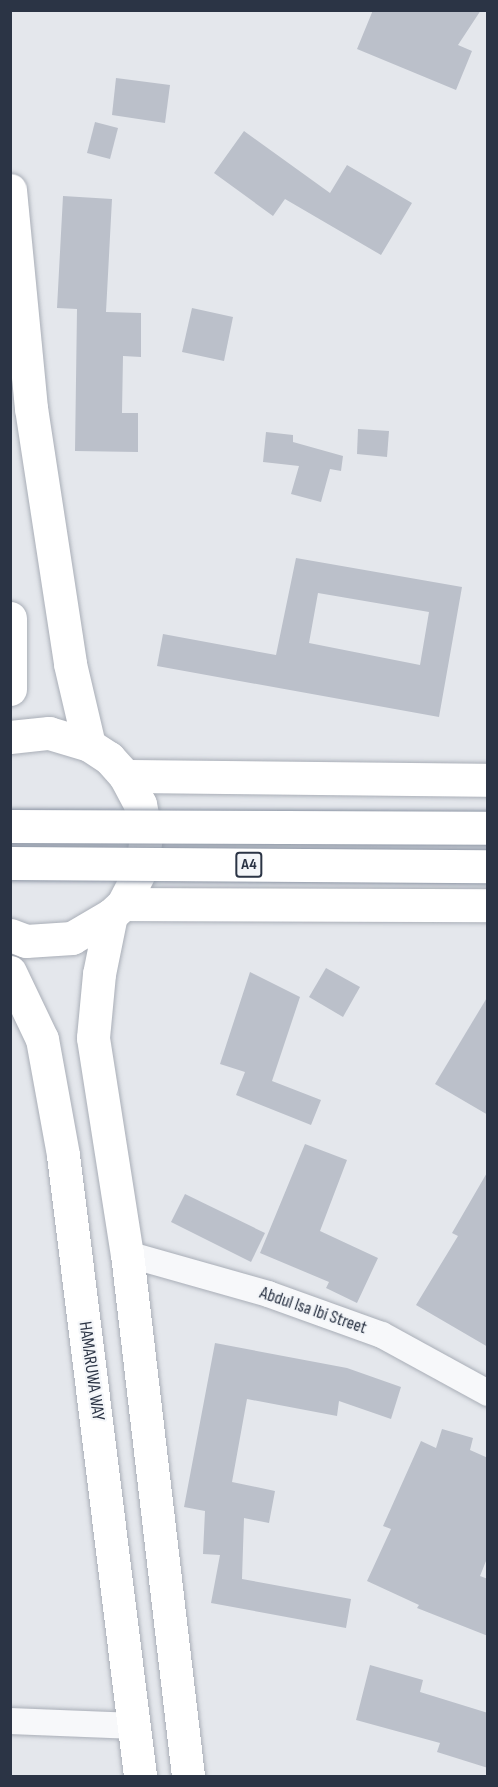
<!DOCTYPE html>
<html>
<head>
<meta charset="utf-8">
<style>
	body { margin:0 }
	#map { position:relative; width:498px; height:1787px; overflow:hidden; background:#e4e7ec; font-family:"Sofia Sans Condensed",sans-serif }
	div>[style] { position:absolute }
	.building>* { inset:0; background:#bbc0ca }
	.roads { filter:drop-shadow(0 0 2px #a9aeb7) drop-shadow(0 0 2px #a9aeb7) }
	.minor>* { height:26px; margin:-13px; padding:0 13px; transform-origin:13px; border-radius:13px; background:#f7f8fa }
	.secondary>* { height:33px; margin:-16.5px; padding:0 16.5px; transform-origin:16.5px; border-radius:16.5px; background:#fff }
	.primary>* { height:33px; margin:-16.5px; padding:0 16.5px; transform-origin:16.5px; border-radius:16.5px; background:#fff }
	.trunk>* { height:33px; margin:-16.5px; padding:0 16.5px; transform-origin:16.5px; border-radius:16.5px; background:#fff }
	.bridges { filter:drop-shadow(0 0 2px #8b94a3) drop-shadow(0 0 2px #8b94a3) }
	.trunk-bridge>* { height:33px; margin:-16.5px; padding:0 16.5px; transform-origin:16.5px; border-radius:16.5px; background:#fff }
	span { translate:-50% -50%; white-space:nowrap; text-align:center; line-height:1.15; -webkit-text-stroke:4.5px #f4f6f9; paint-order:stroke }
	.shield-label span { padding:2px 4px; background:#f4f6f9; border:2px solid; border-radius:4px; -webkit-text-stroke-width:0 }
	.shield-label { font-size:16px; color:#2b3445; font-weight:700 }
	.street-label { font-size:18px; color:#2b3445 }
	.frame { position:absolute; inset:0; border:12px solid #2b3445; pointer-events:none }
</style>
</head>
<body>
<div id="map">
	<div class="building">
		<div style="clip-path:polygon(373px 10px,481px 10px,458px 45px,472px 51px,456px 90px,357px 49px)"></div>
		<div style="clip-path:polygon(116px 78px,170px 85px,165px 123px,112px 115px)"></div>
		<div style="clip-path:polygon(95px 122px,118px 128px,110px 159px,87px 153px)"></div>
		<div style="clip-path:polygon(244px 131px,330px 193px,347px 165px,412px 203px,381px 255px,285px 199px,273px 216px,214px 173px)"></div>
		<div style="clip-path:polygon(63px 196px,112px 199px,106px 312px,141px 313px,141px 357px,123px 356px,122px 413px,138px 413px,138px 452px,75px 451px,77px 309px,57px 308px)"></div>
		<div style="clip-path:polygon(192px 308px,233px 317px,224px 361px,182px 352px)"></div>
		<div style="clip-path:polygon(358px 429px,389px 431px,387px 457px,357px 454px)"></div>
		<div style="clip-path:polygon(266px 432px,293px 435px,293px 442px,343px 456px,341px 471px,330px 469px,321px 502px,291px 494px,299px 466px,263px 462px)"></div>
		<div style="clip-path:polygon(evenodd,296px 558px,462px 587px,439px 717px,157px 666px,163px 634px,276px 655px,296px 558px,318px 593px,429px 612px,420px 665px,309px 643px,318px 593px)"></div>
		<div style="clip-path:polygon(326px 968px,360px 987px,343px 1017px,309px 997px)"></div>
		<div style="clip-path:polygon(250px 972px,300px 997px,272px 1081px,321px 1100px,311px 1125px,236px 1095px,245px 1072px,220px 1064px)"></div>
		<div style="clip-path:polygon(488px 996px,488px 1115px,435px 1084px)"></div>
		<div style="clip-path:polygon(305px 1144px,347px 1160px,320px 1231px,378px 1258px,357px 1303px,326px 1288px,329px 1282px,260px 1253px)"></div>
		<div style="clip-path:polygon(488px 1171px,488px 1347px,416px 1305px,458px 1236px,452px 1233px)"></div>
		<div style="clip-path:polygon(185px 1194px,265px 1233px,251px 1262px,171px 1222px)"></div>
		<div style="clip-path:polygon(215px 1343px,347px 1368px,401px 1387px,391px 1419px,339px 1401px,337px 1416px,247px 1399px,232px 1482px,275px 1491px,269px 1523px,244px 1518px,242px 1579px,351px 1599px,346px 1628px,211px 1603px,220px 1555px,203px 1554px,205px 1511px,184px 1507px)"></div>
		<div style="clip-path:polygon(442px 1429px,473px 1438px,470px 1450px,488px 1458px,488px 1556px,480px 1576px,488px 1579px,488px 1636px,417px 1608px,419px 1605px,367px 1581px,391px 1529px,383px 1526px,421px 1441px,436px 1448px)"></div>
		<div style="clip-path:polygon(370px 1665px,423px 1680px,420px 1692px,488px 1713px,488px 1768px,437px 1752px,440px 1743px,356px 1720px)"></div>
	</div>
	<div class="roads">
		<div class="minor">
			<div style="left:127px;top:1254px;width:147px;rotate:15.8deg"></div>
			<div style="left:268px;top:1294px;width:121px;rotate:19.8deg"></div>
			<div style="left:382px;top:1335px;width:121px;rotate:28.7deg"></div>
			<div style="left:10px;top:1721px;width:125px;rotate:2.3deg"></div>
		</div>
		<div class="secondary">
			<div style="left:111px;top:915px;width:60px;rotate:101.5deg"></div>
			<div style="left:99px;top:974px;width:64px;rotate:95.4deg"></div>
			<div style="left:93px;top:1038px;width:219px;rotate:81.1deg"></div>
			<div style="left:127px;top:1254px;width:526px;rotate:83.33deg"></div>
			<div style="left:10px;top:972px;width:74px;rotate:64.5deg"></div>
			<div style="left:42px;top:1039px;width:118px;rotate:79.7deg"></div>
			<div style="left:63px;top:1155px;width:626px;rotate:82.93deg"></div>
		</div>
		<div class="primary">
			<div style="left:10px;top:190px;width:219px;rotate:84.5deg"></div>
			<div style="left:31px;top:408px;width:259px;rotate:81.3deg"></div>
			<div style="left:70px;top:664px;width:83px;rotate:76.8deg"></div>
			<div style="left:10px;top:618px;width:71px;rotate:90deg"></div>
		</div>
		<div class="trunk">
			<div style="left:10px;top:737px;width:39px;rotate:-6deg"></div>
			<div style="left:49px;top:733px;width:42px;rotate:16.7deg"></div>
			<div style="left:89px;top:745px;width:24px;rotate:33deg"></div>
			<div style="left:109px;top:758px;width:24px;rotate:48deg"></div>
			<div style="left:125px;top:776px;width:32px;rotate:62deg"></div>
			<div style="left:140px;top:804px;width:32px;rotate:79deg"></div>
			<div style="left:146px;top:835px;width:32px;rotate:97deg"></div>
			<div style="left:142px;top:867px;width:42px;rotate:117.2deg"></div>
			<div style="left:123px;top:904px;width:16px;rotate:137deg"></div>
			<div style="left:111px;top:915px;width:45px;rotate:149.5deg"></div>
			<div style="left:72px;top:938px;width:46px;rotate:176.3deg"></div>
			<div style="left:26px;top:941px;width:17px;rotate:-159deg"></div>
			<div style="left:125px;top:776px;width:363px;rotate:0.6deg"></div>
			<div style="left:123px;top:904px;width:365px;rotate:0.2deg"></div>
		</div>
	</div>
	<div class="bridges">
		<div class="trunk-bridge">
			<div style="left:10px;top:826px;width:478px;rotate:0.2deg"></div>
			<div style="left:10px;top:863px;width:478px;rotate:0.4deg"></div>
		</div>
	</div>
	<div class="shield-label">
		<span style="left:249px;top:865px">A4</span>
	</div>
	<div class="street-label">
		<span style="left:313px;top:1311px;rotate:19deg">Abdul Isa Ibi Street</span>
		<span style="left:91px;top:1371px;rotate:82deg">HAMARUWA WAY</span>
	</div>
	<div class="frame"></div>
</div>
</body>
</html>
